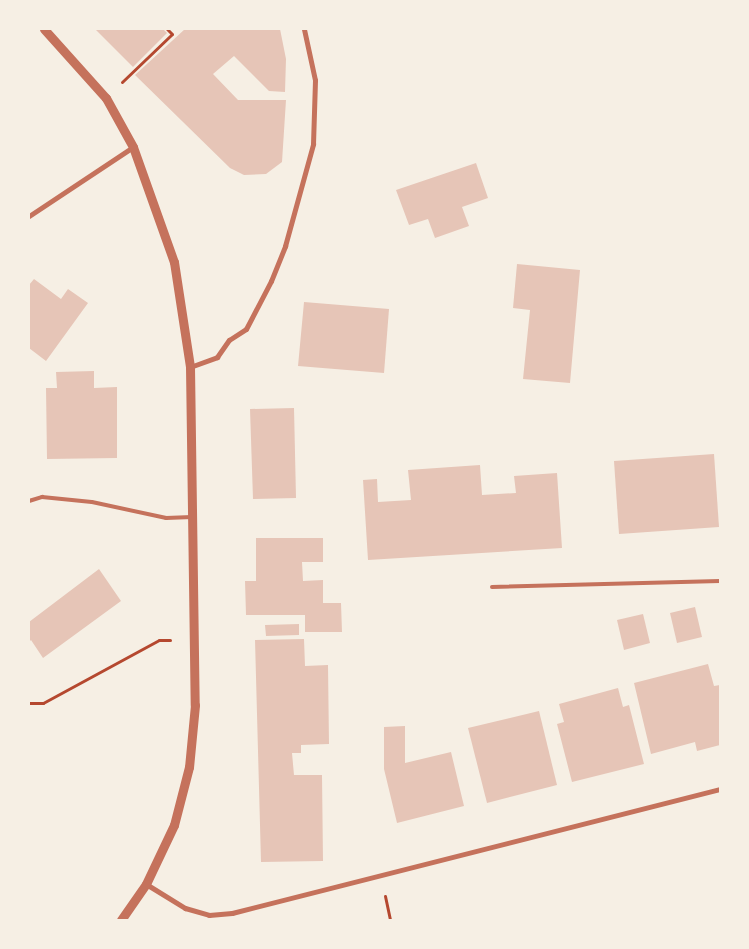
<!DOCTYPE html>
<html>
<head>
<meta charset="utf-8">
<style>
	body { margin:0 }
	#map { position:relative; width:749px; height:949px; overflow:hidden; background:#f6efe4; font-family:Lato,sans-serif }
	div>[style] { position:absolute }
	.building>* { inset:0; background:#e6c5b7 }
	.path>* { height:3px; margin:-1.5px; padding:0 1.5px; transform-origin:1.5px; border-radius:1.5px; background:#b5482f }
	.service>* { height:4px; margin:-2px; padding:0 2px; transform-origin:2px; border-radius:2px; background:#c5725c }
	.minor>* { height:5px; margin:-2.5px; padding:0 2.5px; transform-origin:2.5px; border-radius:2.5px; background:#c5725c }
	.tertiary>* { height:9px; margin:-4.5px; padding:0 4.5px; transform-origin:4.5px; border-radius:4.5px; background:#c5725c }
	span { translate:-50% -50%; white-space:nowrap; text-align:center; line-height:1.15; -webkit-text-stroke:4.5px #f6efe4; paint-order:stroke }
	.frame { position:absolute; inset:0; border:30px solid #f6efe4; pointer-events:none }
</style>
</head>
<body>
<div id="map">
	<div class="building">
		<div style="clip-path:polygon(95px 29px,163px 29px,167px 33px,133px 67px)"></div>
		<div style="clip-path:polygon(185px 29px,280px 29px,286px 59px,285px 92px,269px 91px,234px 56px,213px 74px,238px 100px,286px 100px,282px 162px,266px 174px,244px 175px,230px 168px,135px 75px)"></div>
		<div style="clip-path:polygon(476px 163px,488px 198px,462px 207px,469px 226px,435px 238px,428px 219px,409px 225px,396px 190px)"></div>
		<div style="clip-path:polygon(517px 264px,580px 270px,570px 383px,523px 379px,530px 310px,513px 308px)"></div>
		<div style="clip-path:polygon(34px 279px,61px 299px,68px 289px,88px 303px,46px 361px,29px 348px,29px 285px)"></div>
		<div style="clip-path:polygon(304px 302px,389px 309px,384px 373px,298px 366px)"></div>
		<div style="clip-path:polygon(94px 371px,94px 388px,117px 387px,117px 458px,47px 459px,46px 388px,57px 388px,56px 372px)"></div>
		<div style="clip-path:polygon(294px 408px,296px 498px,253px 499px,250px 409px)"></div>
		<div style="clip-path:polygon(714px 454px,719px 527px,619px 534px,614px 461px)"></div>
		<div style="clip-path:polygon(480px 465px,482px 495px,516px 493px,514px 476px,557px 473px,562px 548px,368px 560px,363px 480px,377px 479px,378px 502px,411px 500px,408px 470px)"></div>
		<div style="clip-path:polygon(256px 538px,323px 538px,323px 562px,302px 562px,303px 581px,323px 580px,323px 603px,341px 603px,342px 632px,305px 632px,305px 615px,246px 615px,245px 581px,256px 581px)"></div>
		<div style="clip-path:polygon(99px 569px,121px 601px,43px 658px,31px 640px,29px 642px,29px 622px)"></div>
		<div style="clip-path:polygon(695px 607px,702px 637px,677px 643px,670px 613px)"></div>
		<div style="clip-path:polygon(643px 614px,650px 643px,624px 650px,617px 620px)"></div>
		<div style="clip-path:polygon(299px 624px,299px 635px,266px 636px,265px 625px)"></div>
		<div style="clip-path:polygon(304px 639px,305px 666px,328px 665px,329px 744px,301px 745px,301px 753px,292px 753px,294px 775px,322px 775px,323px 861px,261px 862px,255px 640px)"></div>
		<div style="clip-path:polygon(708px 664px,714px 686px,720px 685px,720px 745px,697px 751px,695px 742px,651px 754px,634px 683px)"></div>
		<div style="clip-path:polygon(618px 688px,623px 707px,629px 705px,644px 764px,572px 782px,557px 724px,564px 722px,559px 704px)"></div>
		<div style="clip-path:polygon(539px 711px,557px 785px,487px 803px,468px 728px)"></div>
		<div style="clip-path:polygon(405px 726px,405px 763px,451px 752px,464px 806px,397px 823px,384px 769px,384px 727px)"></div>
	</div>
	<div class="path">
		<div style="left:122px;top:82px;width:69px;rotate:-43.8deg"></div>
		<div style="left:172px;top:34px;width:7px;rotate:-135deg"></div>
		<div style="left:29px;top:703px;width:14px"></div>
		<div style="left:43px;top:703px;width:132px;rotate:-28.5deg"></div>
		<div style="left:159px;top:640px;width:11px"></div>
		<div style="left:385px;top:896px;width:25px;rotate:78deg"></div>
	</div>
	<div class="service">
		<div style="left:29px;top:501px;width:14px;rotate:-17deg"></div>
		<div style="left:42px;top:497px;width:50px;rotate:5.7deg"></div>
		<div style="left:92px;top:502px;width:76px;rotate:12.2deg"></div>
		<div style="left:166px;top:518px;width:26px;rotate:-2deg"></div>
		<div style="left:492px;top:587px;width:228px;rotate:-1.5deg"></div>
	</div>
	<div class="minor">
		<div style="left:29px;top:216px;width:125px;rotate:-33.6deg"></div>
		<div style="left:190px;top:367px;width:29px;rotate:-20deg"></div>
		<div style="left:217px;top:357px;width:21px;rotate:-55deg"></div>
		<div style="left:229px;top:340px;width:20px;rotate:-33deg"></div>
		<div style="left:246px;top:329px;width:54px;rotate:-62.5deg"></div>
		<div style="left:271px;top:281px;width:38px;rotate:-68deg"></div>
		<div style="left:285px;top:246px;width:106px;rotate:-74.6deg"></div>
		<div style="left:313px;top:144px;width:64px;rotate:-88.2deg"></div>
		<div style="left:315px;top:80px;width:52px;rotate:-102.2deg"></div>
		<div style="left:146px;top:884px;width:46px;rotate:31.6deg"></div>
		<div style="left:185px;top:908px;width:25px;rotate:16deg"></div>
		<div style="left:209px;top:915px;width:23px;rotate:-5deg"></div>
		<div style="left:232px;top:913px;width:504px;rotate:-14.26deg"></div>
	</div>
	<div class="tertiary">
		<div style="left:44px;top:29px;width:93px;rotate:48.1deg"></div>
		<div style="left:106px;top:98px;width:56px;rotate:61.1deg"></div>
		<div style="left:133px;top:147px;width:122px;rotate:70.4deg"></div>
		<div style="left:174px;top:262px;width:106px;rotate:81.3deg"></div>
		<div style="left:190px;top:367px;width:338px;rotate:89.2deg"></div>
		<div style="left:195px;top:705px;width:62px;rotate:95.5deg"></div>
		<div style="left:189px;top:767px;width:60px;rotate:104.5deg"></div>
		<div style="left:174px;top:825px;width:65px;rotate:115.4deg"></div>
		<div style="left:146px;top:884px;width:44px;rotate:124.8deg"></div>
	</div>
	<div class="frame"></div>
</div>
</body>
</html>
